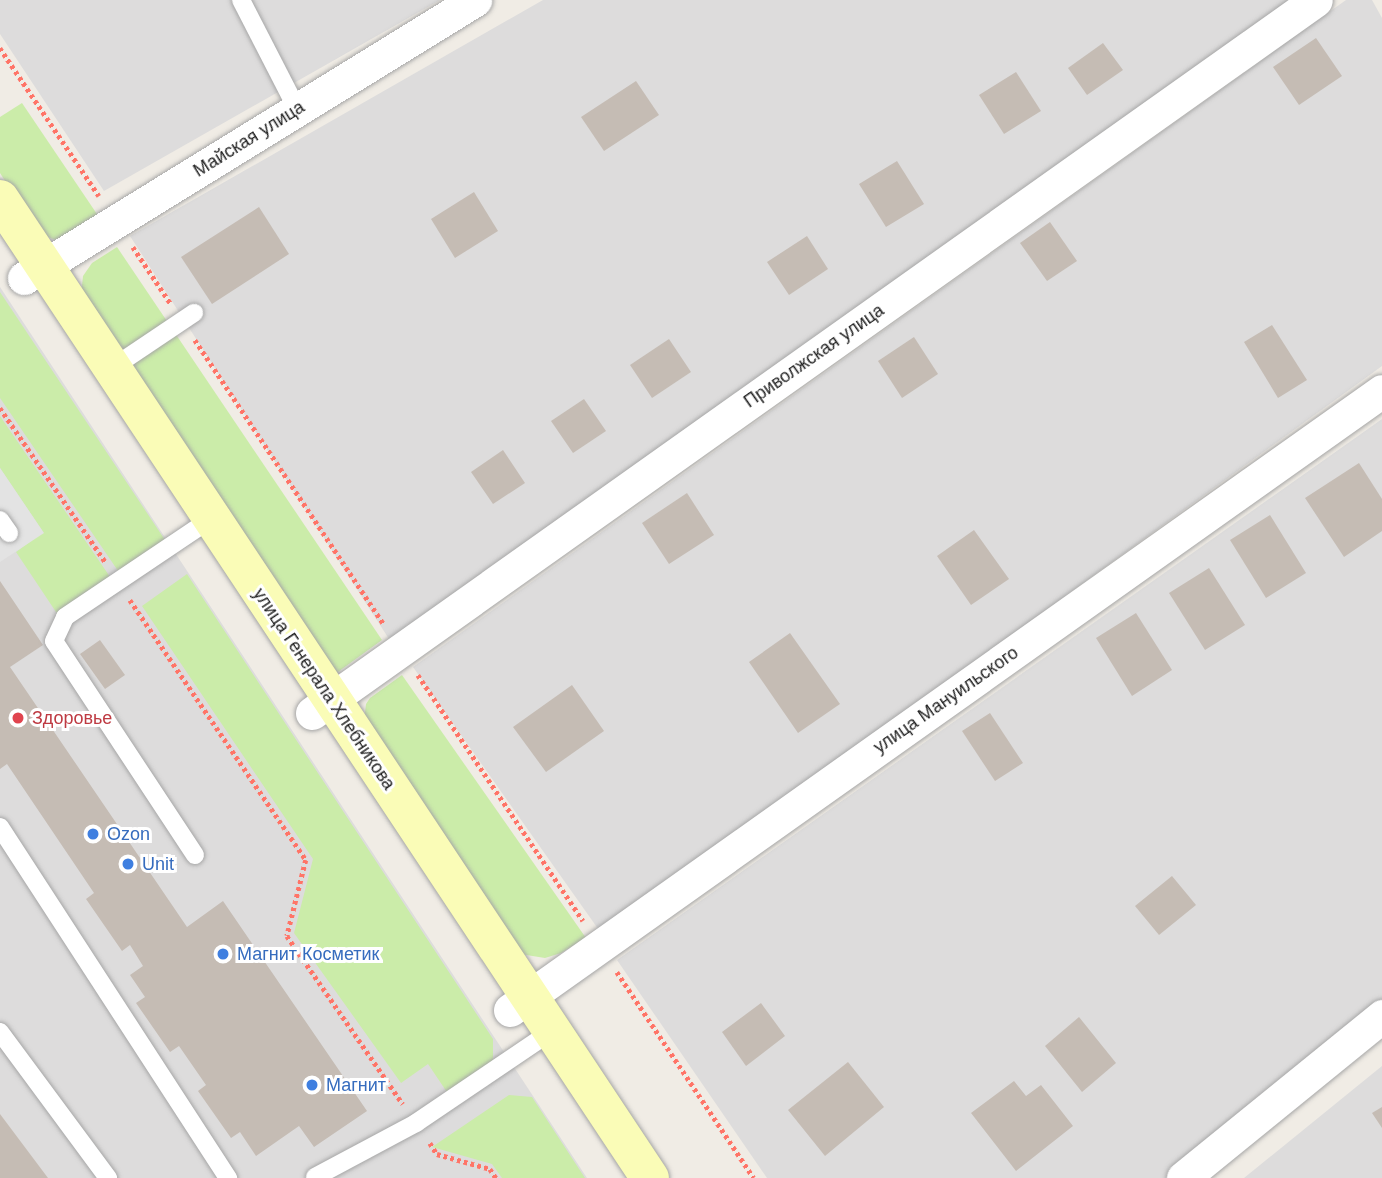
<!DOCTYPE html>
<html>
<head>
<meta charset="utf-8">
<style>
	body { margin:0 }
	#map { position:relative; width:1382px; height:1178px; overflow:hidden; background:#f0ece5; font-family:Arial,sans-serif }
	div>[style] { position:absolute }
	.residential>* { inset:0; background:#dddcdc }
	.grass>* { inset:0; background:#cbeca9 }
	.parking>* { inset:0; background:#e3e3e3 }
	.building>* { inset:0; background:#c5bcb4 }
	.path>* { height:4.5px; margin-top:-2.25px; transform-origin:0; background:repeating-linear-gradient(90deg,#ff7467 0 3.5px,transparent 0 7px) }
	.roads { filter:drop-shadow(0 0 2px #a6a6a6) drop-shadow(0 0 2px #a6a6a6) }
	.lane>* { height:18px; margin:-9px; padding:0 9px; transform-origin:9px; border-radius:9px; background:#fff }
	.street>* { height:33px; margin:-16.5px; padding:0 16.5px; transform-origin:16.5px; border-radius:16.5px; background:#fff }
	.secondary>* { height:38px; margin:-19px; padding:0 19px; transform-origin:19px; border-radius:19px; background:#fafcb7 }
	.dots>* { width:19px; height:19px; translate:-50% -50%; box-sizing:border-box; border:4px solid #fff; border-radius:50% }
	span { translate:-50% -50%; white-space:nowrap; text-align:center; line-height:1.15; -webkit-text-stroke:6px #fff; paint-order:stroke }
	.street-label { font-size:18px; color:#1f1f1f }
	.health-label { font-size:18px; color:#be3a42 }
	.left { translate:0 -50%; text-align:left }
	.shop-label { font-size:18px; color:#366cbe }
</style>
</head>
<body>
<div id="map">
	<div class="residential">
		<div style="clip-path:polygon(0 0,440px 0,104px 191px,0 34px)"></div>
		<div style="clip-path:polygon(543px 0,1289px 0,389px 639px,130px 236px)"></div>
		<div style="clip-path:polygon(1346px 0,1372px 0,1382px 18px,1382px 366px,601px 933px,413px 667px)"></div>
		<div style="clip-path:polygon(0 287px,587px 1178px,0 1178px)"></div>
		<div style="clip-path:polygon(1382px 419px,1382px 1005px,1169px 1178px,767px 1178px,617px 960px)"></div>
		<div style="clip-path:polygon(1382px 1066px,1382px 1178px,1244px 1178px)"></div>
	</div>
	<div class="grass">
		<div style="clip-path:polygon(22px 103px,103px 223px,56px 240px,45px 236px,35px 228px,0 173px,0 117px)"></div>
		<div style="clip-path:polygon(117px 247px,382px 640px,331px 677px,81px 295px,83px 276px,92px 263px)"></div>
		<div style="clip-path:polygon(0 292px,173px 552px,127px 584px,0 398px)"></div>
		<div style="clip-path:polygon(0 416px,119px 590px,66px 627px,16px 552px,43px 532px,0 468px)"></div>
		<div style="clip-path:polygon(187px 574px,493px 1039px,493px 1073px,453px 1101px,428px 1064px,401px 1083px,294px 933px,313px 859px,142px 606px)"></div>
		<div style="clip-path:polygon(402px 675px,586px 938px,561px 953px,545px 958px,520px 954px,364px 720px,366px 704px,370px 698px)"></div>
		<div style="clip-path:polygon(509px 1095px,532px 1097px,585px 1178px,502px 1178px,492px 1164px,432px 1147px)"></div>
	</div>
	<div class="parking">
		<div style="clip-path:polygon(0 468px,44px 533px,0 562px)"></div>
	</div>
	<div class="building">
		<div style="clip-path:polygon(1316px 38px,1342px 76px,1299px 105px,1273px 67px)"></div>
		<div style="clip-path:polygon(1103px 43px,1123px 70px,1087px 95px,1068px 68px)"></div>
		<div style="clip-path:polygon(1016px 72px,1041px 111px,1004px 134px,979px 95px)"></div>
		<div style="clip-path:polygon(636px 81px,659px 115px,604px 151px,581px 117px)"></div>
		<div style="clip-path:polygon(897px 161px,924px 204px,886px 227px,859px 184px)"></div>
		<div style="clip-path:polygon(474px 192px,498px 231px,455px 258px,431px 219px)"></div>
		<div style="clip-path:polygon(259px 207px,289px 254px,212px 304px,181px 257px)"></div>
		<div style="clip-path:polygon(1050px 222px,1077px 261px,1047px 281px,1020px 243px)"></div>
		<div style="clip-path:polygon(807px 236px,828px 269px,789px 295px,767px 262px)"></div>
		<div style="clip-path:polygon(1272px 325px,1307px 380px,1278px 398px,1244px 342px)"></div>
		<div style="clip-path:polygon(914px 337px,938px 374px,902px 398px,878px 361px)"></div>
		<div style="clip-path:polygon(669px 339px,691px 372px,652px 398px,630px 365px)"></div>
		<div style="clip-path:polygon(584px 399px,606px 431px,573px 453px,551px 421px)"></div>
		<div style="clip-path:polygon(503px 450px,525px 483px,493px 504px,471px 472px)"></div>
		<div style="clip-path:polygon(1359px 463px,1382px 499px,1382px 531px,1344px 557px,1305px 498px)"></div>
		<div style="clip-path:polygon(687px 493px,714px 535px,669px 564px,642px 523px)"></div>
		<div style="clip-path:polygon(1270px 515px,1306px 573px,1266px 598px,1230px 540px)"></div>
		<div style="clip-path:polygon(974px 530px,1009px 579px,971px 605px,937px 556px)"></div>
		<div style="clip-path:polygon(1209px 568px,1245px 625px,1205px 650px,1169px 593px)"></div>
		<div style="clip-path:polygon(0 581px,43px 645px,10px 667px,187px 927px,223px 901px,367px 1111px,314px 1147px,299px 1126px,256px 1156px,240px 1132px,231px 1138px,198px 1091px,206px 1085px,179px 1046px,170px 1052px,136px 1003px,145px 997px,130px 975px,143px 966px,130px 945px,122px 951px,86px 899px,94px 893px,7px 764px,0 769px)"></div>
		<div style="clip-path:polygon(1136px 613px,1172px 670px,1132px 696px,1096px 638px)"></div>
		<div style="clip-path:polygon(790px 633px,840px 704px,798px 733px,749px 662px)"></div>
		<div style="clip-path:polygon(100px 640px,125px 675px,105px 689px,80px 654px)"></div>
		<div style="clip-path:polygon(572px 685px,604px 731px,546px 772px,513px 727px)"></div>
		<div style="clip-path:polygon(990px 713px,1023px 763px,995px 781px,962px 731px)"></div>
		<div style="clip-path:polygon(1172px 876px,1196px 905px,1159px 935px,1135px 906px)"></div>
		<div style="clip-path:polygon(761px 1003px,785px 1036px,746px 1066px,722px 1032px)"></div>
		<div style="clip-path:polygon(1079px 1017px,1116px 1063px,1082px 1092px,1045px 1046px)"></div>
		<div style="clip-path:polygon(848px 1062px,884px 1107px,825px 1156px,788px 1110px)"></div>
		<div style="clip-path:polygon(1014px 1081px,1026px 1096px,1041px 1085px,1073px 1126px,1016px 1171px,971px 1113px)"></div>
		<div style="clip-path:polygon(1382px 1107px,1382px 1128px,1372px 1113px)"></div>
		<div style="clip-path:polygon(0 1114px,48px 1178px,0 1178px)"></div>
	</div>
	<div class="path">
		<div style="left:0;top:48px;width:178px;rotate:56.2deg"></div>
		<div style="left:133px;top:247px;width:69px;rotate:56.3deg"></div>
		<div style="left:195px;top:340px;width:341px;rotate:56.4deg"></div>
		<div style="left:0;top:408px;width:188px;rotate:55.6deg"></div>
		<div style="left:130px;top:600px;width:314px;rotate:55.9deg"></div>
		<div style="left:306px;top:860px;width:78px;rotate:104deg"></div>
		<div style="left:287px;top:936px;width:204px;rotate:55.4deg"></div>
		<div style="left:418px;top:675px;width:296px;rotate:56.1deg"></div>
		<div style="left:617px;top:972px;width:247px;rotate:56.4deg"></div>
		<div style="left:430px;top:1143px;width:13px;rotate:58deg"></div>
		<div style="left:437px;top:1154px;width:55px;rotate:15.8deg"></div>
		<div style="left:490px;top:1169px;width:11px;rotate:56deg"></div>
	</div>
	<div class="roads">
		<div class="lane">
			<div style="left:241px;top:0;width:123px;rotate:62.8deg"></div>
			<div style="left:112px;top:368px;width:99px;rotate:-33.9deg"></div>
			<div style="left:0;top:520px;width:16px;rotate:55deg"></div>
			<div style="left:0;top:827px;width:419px;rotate:57deg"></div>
			<div style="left:195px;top:855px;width:256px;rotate:-123.4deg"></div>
			<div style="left:54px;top:641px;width:26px;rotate:-65deg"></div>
			<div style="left:65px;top:617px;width:176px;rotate:-33.9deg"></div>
			<div style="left:0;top:1032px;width:182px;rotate:53.5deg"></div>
			<div style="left:315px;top:1177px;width:115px;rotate:-28.1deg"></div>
			<div style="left:416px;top:1123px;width:164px;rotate:-34.1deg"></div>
		</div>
		<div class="street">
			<div style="left:24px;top:278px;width:530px;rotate:-31.65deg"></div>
			<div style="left:312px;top:713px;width:1231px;rotate:-35.38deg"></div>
			<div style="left:510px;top:1010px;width:1069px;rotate:-35.37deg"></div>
			<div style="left:1183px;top:1178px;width:257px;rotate:-39.1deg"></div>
		</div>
		<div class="secondary">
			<div style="left:0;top:199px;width:1175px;rotate:56.42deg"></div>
		</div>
	</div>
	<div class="dots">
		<div style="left:18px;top:718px;background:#e0444e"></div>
		<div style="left:93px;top:834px;background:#3f7fe0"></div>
		<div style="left:128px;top:864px;background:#3f7fe0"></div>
		<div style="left:223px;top:954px;background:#3f7fe0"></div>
		<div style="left:312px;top:1085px;background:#3f7fe0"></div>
	</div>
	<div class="street-label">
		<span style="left:249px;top:139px;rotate:-32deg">Майская улица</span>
		<span style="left:814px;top:356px;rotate:-35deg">Приволжская улица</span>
		<span style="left:324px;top:689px;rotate:56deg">улица Генерала Хлебникова</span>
		<span style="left:946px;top:700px;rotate:-35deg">улица Мануильского</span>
	</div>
	<div class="health-label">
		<span class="left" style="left:32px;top:718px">Здоровье</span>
	</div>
	<div class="shop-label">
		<span class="left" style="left:107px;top:834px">Ozon</span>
		<span class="left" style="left:142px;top:864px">Unit</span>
		<span class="left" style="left:237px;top:954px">Магнит Косметик</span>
		<span class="left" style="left:326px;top:1085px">Магнит</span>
	</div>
</div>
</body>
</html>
